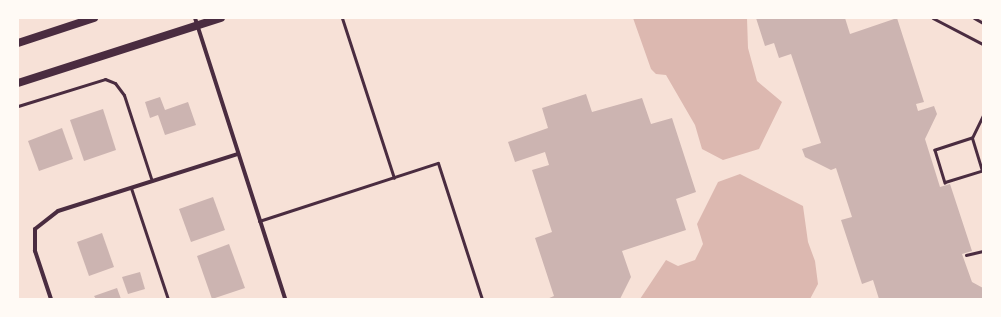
<!DOCTYPE html>
<html>
<head>
<meta charset="utf-8">
<style>
	body { margin:0 }
	#map { position:relative; width:1001px; height:317px; overflow:hidden; background:#f7e1d7; font-family:"Source Sans 3",sans-serif }
	div>[style] { position:absolute }
	.water>* { inset:0; background:#dcb8b0 }
	.building>* { inset:0; background:#ccb4b1 }
	.path>* { height:2.5px; margin:-1.25px; padding:0 1.25px; transform-origin:1.25px; border-radius:1.25px; background:#4a2c40 }
	.service>* { height:3px; margin:-1.5px; padding:0 1.5px; transform-origin:1.5px; border-radius:1.5px; background:#4a2c40 }
	.minor>* { height:4px; margin:-2px; padding:0 2px; transform-origin:2px; border-radius:2px; background:#4a2c40 }
	.secondary>* { height:8px; margin:-4px; padding:0 4px; transform-origin:4px; border-radius:4px; background:#4a2c40 }
	span { translate:-50% -50%; white-space:nowrap; text-align:center; line-height:1.15; -webkit-text-stroke:3.5px #fffaf5; paint-order:stroke }
	.frame { position:absolute; inset:0; border:19px solid #fffaf5; pointer-events:none }
</style>
</head>
<body>
<div id="map">
	<div class="water">
		<div style="clip-path:polygon(633px 18px,747px 18px,748px 48px,757px 81px,782px 102px,759px 149px,723px 160px,702px 149px,695px 125px,666px 75px,656px 74px,651px 69px)"></div>
		<div style="clip-path:polygon(740px 174px,803px 206px,808px 242px,815px 261px,818px 284px,810px 299px,640px 299px,666px 260px,678px 266px,695px 260px,703px 244px,697px 224px,718px 182px)"></div>
	</div>
	<div class="building">
		<div style="clip-path:polygon(756px 18px,845px 18px,850px 34px,897px 18px,924px 102px,916px 104px,918px 111px,934px 106px,937px 114px,925px 139px,940px 187px,950px 184px,972px 251px,962px 254px,972px 282px,983px 288px,983px 299px,879px 299px,873px 280px,862px 284px,841px 220px,852px 217px,836px 168px,831px 170px,805px 157px,802px 149px,821px 143px,791px 54px,779px 58px,774px 43px,765px 46px)"></div>
		<div style="clip-path:polygon(586px 94px,592px 112px,642px 98px,651px 124px,672px 118px,696px 192px,676px 199px,686px 230px,622px 251px,631px 277px,620px 299px,547px 299px,554px 296px,535px 238px,552px 232px,532px 170px,549px 165px,545px 152px,515px 162px,508px 142px,548px 128px,542px 108px)"></div>
		<div style="clip-path:polygon(160px 97px,165px 110px,188px 102px,196px 125px,165px 135px,158px 115px,150px 118px,145px 102px)"></div>
		<div style="clip-path:polygon(103px 109px,116px 150px,84px 161px,70px 120px)"></div>
		<div style="clip-path:polygon(62px 128px,73px 159px,39px 171px,28px 141px)"></div>
		<div style="clip-path:polygon(213px 197px,225px 230px,191px 242px,179px 209px)"></div>
		<div style="clip-path:polygon(102px 233px,114px 267px,89px 276px,77px 242px)"></div>
		<div style="clip-path:polygon(229px 244px,245px 288px,212px 299px,197px 256px)"></div>
		<div style="clip-path:polygon(140px 272px,145px 289px,128px 294px,122px 277px)"></div>
		<div style="clip-path:polygon(117px 288px,121px 299px,96px 299px,94px 296px)"></div>
	</div>
	<div class="path">
		<div style="left:933px;top:18px;width:56px;rotate:27.5deg"></div>
		<div style="left:972px;top:138px;width:39px;rotate:162deg"></div>
		<div style="left:935px;top:150px;width:34px;rotate:73deg"></div>
		<div style="left:945px;top:182px;width:39px;rotate:-17deg"></div>
		<div style="left:982px;top:171px;width:34px;rotate:-107deg"></div>
		<div style="left:972px;top:138px;width:25px;rotate:-64deg"></div>
		<div style="left:966px;top:255px;width:17px;rotate:-13deg"></div>
	</div>
	<div class="service">
		<div style="left:342px;top:18px;width:168px;rotate:72deg"></div>
		<div style="left:974px;top:18px;width:10px;rotate:29deg"></div>
		<div style="left:18px;top:106px;width:91px;rotate:-17.2deg"></div>
		<div style="left:105px;top:79px;width:11px;rotate:22deg"></div>
		<div style="left:115px;top:83px;width:15px;rotate:53deg"></div>
		<div style="left:124px;top:95px;width:90px;rotate:72deg"></div>
		<div style="left:131px;top:188px;width:117px;rotate:71.6deg"></div>
		<div style="left:259px;top:221px;width:188px;rotate:-18deg"></div>
		<div style="left:438px;top:163px;width:143px;rotate:72.1deg"></div>
	</div>
	<div class="minor">
		<div style="left:195px;top:18px;width:295px;rotate:72.2deg"></div>
		<div style="left:51px;top:299px;width:51px;rotate:-108.4deg"></div>
		<div style="left:35px;top:251px;width:22px;rotate:-90deg"></div>
		<div style="left:35px;top:229px;width:29px;rotate:-38deg"></div>
		<div style="left:58px;top:211px;width:189px;rotate:-17.6deg"></div>
	</div>
	<div class="secondary">
		<div style="left:18px;top:43px;width:80px;rotate:-18.2deg"></div>
		<div style="left:18px;top:83px;width:213px;rotate:-17.8deg"></div>
	</div>
	<div class="frame"></div>
</div>
</body>
</html>
